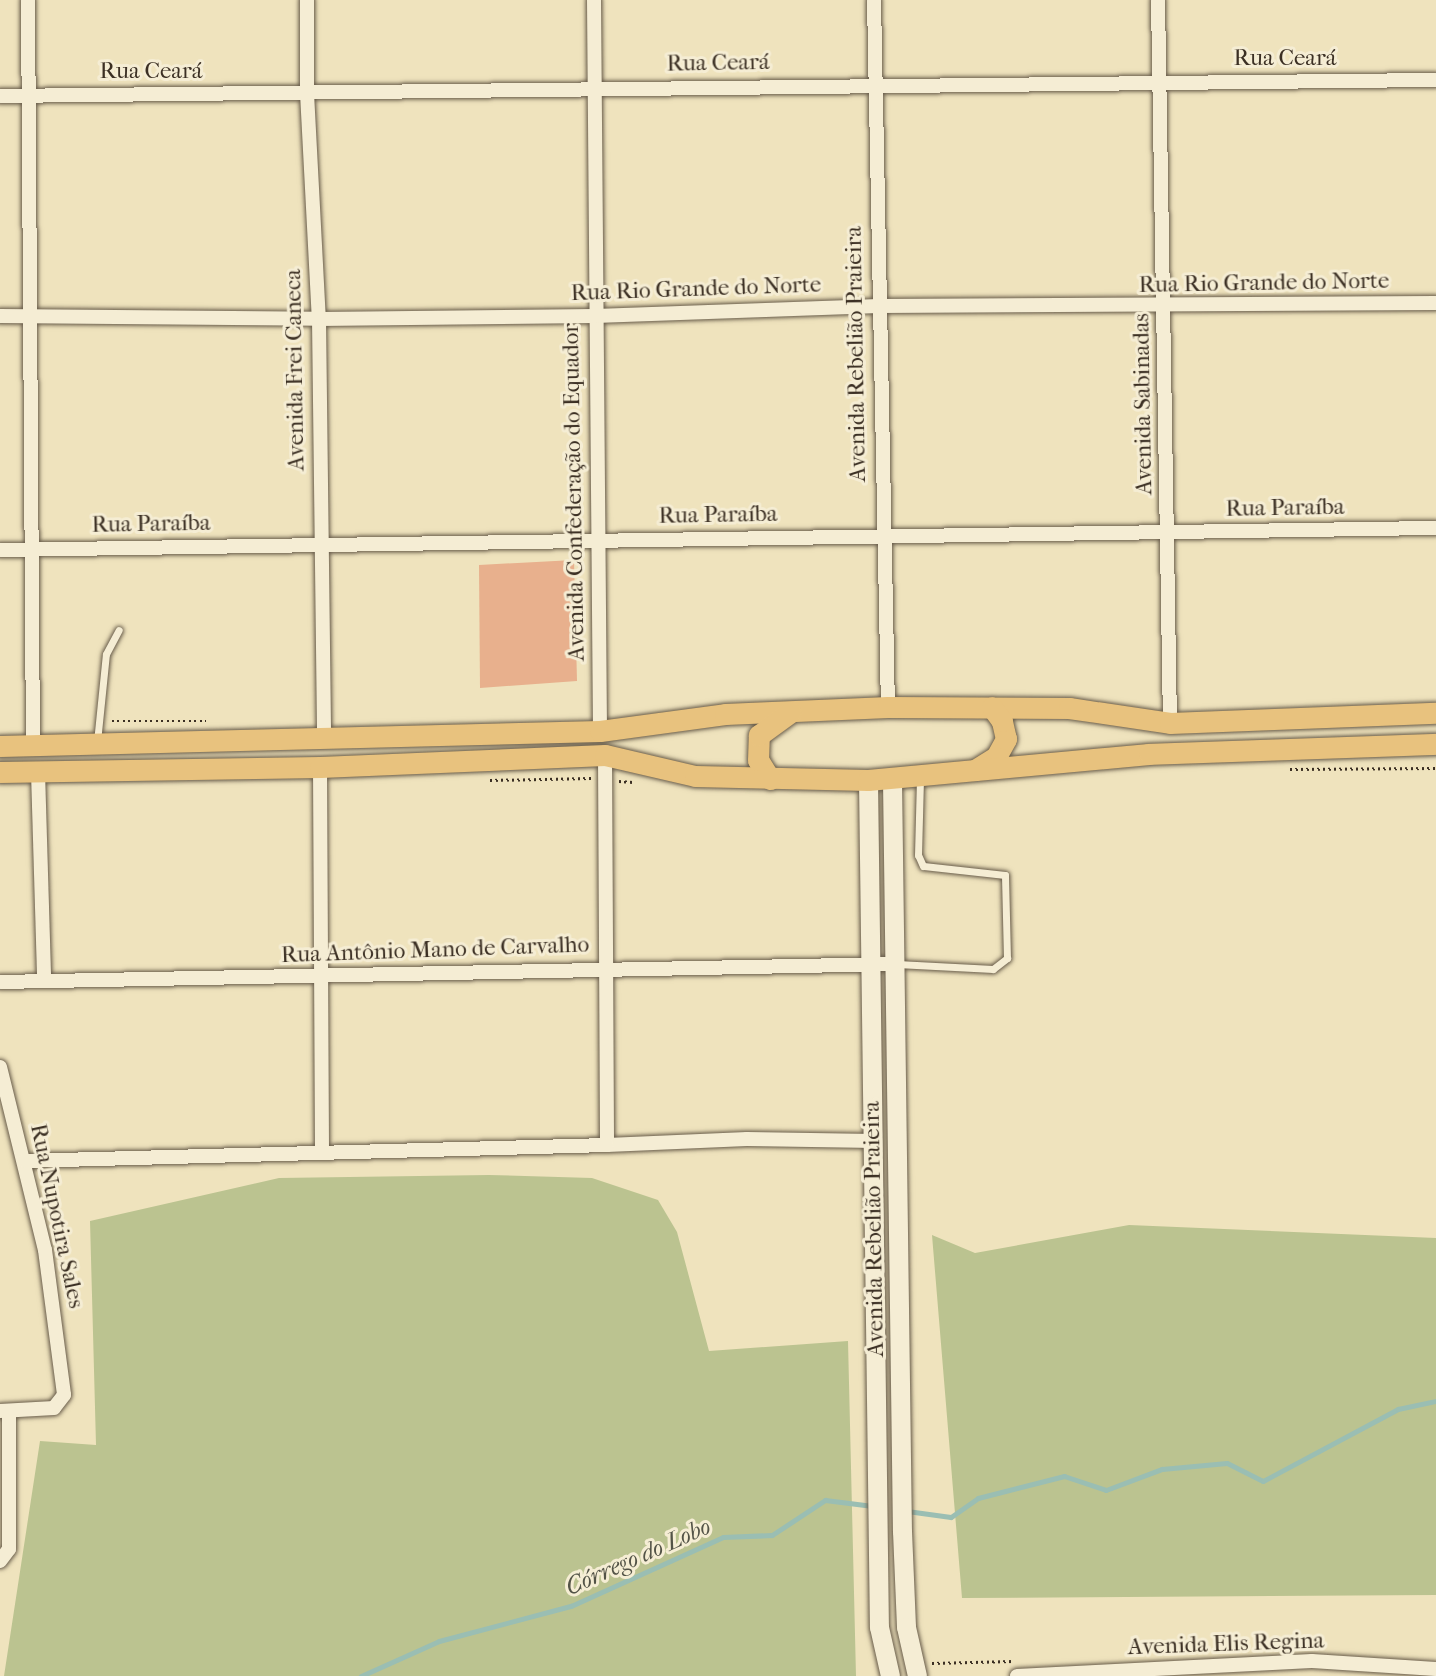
<!DOCTYPE html>
<html>
<head>
<meta charset="utf-8">
<style>
	body { margin:0 }
	#map { position:relative; width:1436px; height:1676px; overflow:hidden; background:#efe3bd; font-family:"IM FELL French Canon",serif }
	div>[style] { position:absolute }
	.green>* { inset:0; background:#bbc390 }
	.stream>* { height:5px; margin:-2.5px; padding:0 2.5px; transform-origin:2.5px; border-radius:2.5px; background:#9abeb3 }
	.building>* { inset:0; background:#e8b08d }
	.path>* { height:2.5px; margin-top:-1.25px; transform-origin:0; background:repeating-linear-gradient(90deg,#3b2f23 0 2px,transparent 0 5.5px) }
	.roads { filter:drop-shadow(0 0 2px #685c4a) drop-shadow(0 0 2px #685c4a) }
	.lane>* { height:7px; margin:-3.5px; padding:0 3.5px; transform-origin:3.5px; border-radius:3.5px; background:#f5edd4 }
	.street>* { height:14px; margin:-7px; padding:0 7px; transform-origin:7px; border-radius:7px; background:#f5edd4 }
	.secondary>* { height:19px; margin:-9.5px; padding:0 9.5px; transform-origin:9.5px; border-radius:9.5px; background:#f5edd4 }
	.primary>* { height:21px; margin:-10.5px; padding:0 10.5px; transform-origin:10.5px; border-radius:10.5px; background:#e8c27e }
	span { translate:-50% -50%; white-space:nowrap; text-align:center; line-height:1.15; -webkit-text-stroke:6px #f5edd4; paint-order:stroke }
	.street-label { font-size:23px; color:#3b2f23 }
	.water-label { font-size:24px; color:#535347; font-style:italic }
</style>
</head>
<body>
<div id="map">
	<div class="green">
		<div style="clip-path:polygon(489px 1175px,592px 1178px,658px 1200px,677px 1232px,709px 1351px,848px 1341px,856px 1676px,4px 1676px,40px 1441px,96px 1445px,90px 1221px,279px 1178px)"></div>
		<div style="clip-path:polygon(1129px 1225px,1436px 1238px,1436px 1595px,962px 1598px,932px 1235px,975px 1253px)"></div>
	</div>
	<div class="stream">
		<div style="left:907px;top:1511px;width:44px;rotate:7.8deg"></div>
		<div style="left:951px;top:1517px;width:33px;rotate:-35deg"></div>
		<div style="left:978px;top:1498px;width:89px;rotate:-14.3deg"></div>
		<div style="left:1064px;top:1476px;width:44px;rotate:18.4deg"></div>
		<div style="left:1106px;top:1490px;width:60px;rotate:-20.6deg"></div>
		<div style="left:1162px;top:1469px;width:65px;rotate:-5.3deg"></div>
		<div style="left:1227px;top:1463px;width:40px;rotate:26.6deg"></div>
		<div style="left:1263px;top:1481px;width:153px;rotate:-28.1deg"></div>
		<div style="left:1398px;top:1409px;width:39px;rotate:-12deg"></div>
		<div style="left:361px;top:1676px;width:85px;rotate:-24.2deg"></div>
		<div style="left:439px;top:1641px;width:137px;rotate:-14.9deg"></div>
		<div style="left:571px;top:1606px;width:167px;rotate:-24.4deg"></div>
		<div style="left:723px;top:1537px;width:49px;rotate:-2.3deg"></div>
		<div style="left:772px;top:1535px;width:64px;rotate:-33.4deg"></div>
		<div style="left:825px;top:1500px;width:48px;rotate:7.1deg"></div>
	</div>
	<div class="building">
		<div style="clip-path:polygon(574px 560px,577px 681px,480px 688px,479px 565px)"></div>
	</div>
	<div class="path">
		<div style="left:112px;top:721px;width:94px"></div>
		<div style="left:1290px;top:769px;width:146px;rotate:-0.4deg"></div>
		<div style="left:490px;top:780px;width:101px;rotate:-1.1deg"></div>
		<div style="left:619px;top:781px;width:14px;rotate:4deg"></div>
		<div style="left:932px;top:1663px;width:81px;rotate:-1.4deg"></div>
	</div>
	<div class="roads">
		<div class="lane">
			<div style="left:97px;top:742px;width:88px;rotate:-84.2deg"></div>
			<div style="left:106px;top:654px;width:27px;rotate:-62deg"></div>
			<div style="left:897px;top:964px;width:96px;rotate:3deg"></div>
			<div style="left:993px;top:969px;width:18px;rotate:-38deg"></div>
			<div style="left:1007px;top:958px;width:83px;rotate:-91.4deg"></div>
			<div style="left:1005px;top:875px;width:82px;rotate:-173.7deg"></div>
			<div style="left:923px;top:866px;width:12px;rotate:-114deg"></div>
			<div style="left:918px;top:855px;width:77px;rotate:-88.5deg"></div>
		</div>
		<div class="street">
			<div style="left:28px;top:0;width:745px;rotate:89.62deg"></div>
			<div style="left:307px;top:0;width:93px;rotate:90deg"></div>
			<div style="left:307px;top:93px;width:226px;rotate:87deg"></div>
			<div style="left:319px;top:319px;width:420px;rotate:89.3deg"></div>
			<div style="left:594px;top:0;width:731px;rotate:89.53deg"></div>
			<div style="left:874px;top:0;width:707px;rotate:88.87deg"></div>
			<div style="left:1158px;top:0;width:723px;rotate:89.05deg"></div>
			<div style="left:0;top:96px;width:1436px;rotate:-0.64deg"></div>
			<div style="left:0;top:316px;width:319px;rotate:0.5deg"></div>
			<div style="left:319px;top:319px;width:276px;rotate:-0.6deg"></div>
			<div style="left:595px;top:316px;width:284px;rotate:-2deg"></div>
			<div style="left:879px;top:306px;width:557px;rotate:-0.31deg"></div>
			<div style="left:0;top:550px;width:1436px;rotate:-0.88deg"></div>
			<div style="left:605px;top:755px;width:390px;rotate:89.7deg"></div>
			<div style="left:607px;top:1145px;width:140px;rotate:-2.5deg"></div>
			<div style="left:747px;top:1139px;width:128px;rotate:0.9deg"></div>
			<div style="left:320px;top:767px;width:386px;rotate:89.7deg"></div>
			<div style="left:38px;top:772px;width:206px;rotate:88.3deg"></div>
			<div style="left:0;top:982px;width:895px;rotate:-1.15deg"></div>
			<div style="left:0;top:1067px;width:188px;rotate:76.2deg"></div>
			<div style="left:45px;top:1250px;width:146px;rotate:82.5deg"></div>
			<div style="left:64px;top:1395px;width:16px;rotate:128deg"></div>
			<div style="left:54px;top:1408px;width:54px;rotate:176.8deg"></div>
			<div style="left:24px;top:1161px;width:583px;rotate:-1.57deg"></div>
			<div style="left:0;top:1561px;width:15px;rotate:-53deg"></div>
			<div style="left:9px;top:1549px;width:138px;rotate:-90deg"></div>
			<div style="left:1017px;top:1676px;width:295px;rotate:-2.9deg"></div>
			<div style="left:1312px;top:1661px;width:124px;rotate:3.7deg"></div>
		</div>
		<div class="secondary">
			<div style="left:868px;top:780px;width:847px;rotate:89.26deg"></div>
			<div style="left:879px;top:1627px;width:50px;rotate:77.3deg"></div>
			<div style="left:892px;top:780px;width:751px;rotate:89.24deg"></div>
			<div style="left:902px;top:1531px;width:96px;rotate:87.6deg"></div>
			<div style="left:906px;top:1627px;width:50px;rotate:77.3deg"></div>
		</div>
		<div class="primary">
			<div style="left:0;top:746px;width:600px;rotate:-1.43deg"></div>
			<div style="left:600px;top:731px;width:126px;rotate:-7.7deg"></div>
			<div style="left:725px;top:714px;width:163px;rotate:-2.5deg"></div>
			<div style="left:888px;top:707px;width:181px;rotate:0.3deg"></div>
			<div style="left:1069px;top:708px;width:102px;rotate:8.4deg"></div>
			<div style="left:1170px;top:723px;width:266px;rotate:-2.2deg"></div>
			<div style="left:975px;top:770px;width:25px;rotate:-32deg"></div>
			<div style="left:996px;top:757px;width:21px;rotate:-61deg"></div>
			<div style="left:1006px;top:739px;width:18px;rotate:-103deg"></div>
			<div style="left:1002px;top:721px;width:17px;rotate:-126deg"></div>
			<div style="left:0;top:772px;width:320px;rotate:-0.9deg"></div>
			<div style="left:320px;top:767px;width:285px;rotate:-2.4deg"></div>
			<div style="left:605px;top:755px;width:92px;rotate:13.1deg"></div>
			<div style="left:695px;top:776px;width:173px;rotate:1.3deg"></div>
			<div style="left:868px;top:780px;width:282px;rotate:-5.3deg"></div>
			<div style="left:1149px;top:754px;width:287px;rotate:-2deg"></div>
			<div style="left:770px;top:779px;width:22px;rotate:-122deg"></div>
			<div style="left:758px;top:760px;width:25px;rotate:-88deg"></div>
			<div style="left:759px;top:735px;width:39px;rotate:-36deg"></div>
		</div>
	</div>
	<div class="street-label">
		<span style="left:1285px;top:58px">Rua Ceará</span>
		<span style="left:718px;top:63px;rotate:-1deg">Rua Ceará</span>
		<span style="left:151px;top:71px">Rua Ceará</span>
		<span style="left:1264px;top:283px;rotate:-1deg">Rua Rio Grande do Norte</span>
		<span style="left:696px;top:289px;rotate:-2deg">Rua Rio Grande do Norte</span>
		<span style="left:856px;top:354px;rotate:-91deg">Avenida Rebelião Praieira</span>
		<span style="left:295px;top:370px;rotate:-91deg">Avenida Frei Caneca</span>
		<span style="left:1143px;top:404px;rotate:-91deg">Avenida Sabinadas</span>
		<span style="left:574px;top:492px;rotate:-91deg">Avenida Confederação do Equador</span>
		<span style="left:1285px;top:508px;rotate:-1deg">Rua Paraíba</span>
		<span style="left:718px;top:515px;rotate:-1deg">Rua Paraíba</span>
		<span style="left:151px;top:524px;rotate:-1deg">Rua Paraíba</span>
		<span style="left:435px;top:950px;rotate:-2deg">Rua Antônio Mano de Carvalho</span>
		<span style="left:57px;top:1216px;rotate:78deg">Rua Nupotira Sales</span>
		<span style="left:874px;top:1229px;rotate:-91deg">Avenida Rebelião Praieira</span>
		<span style="left:1226px;top:1644px;rotate:-2deg">Avenida Elis Regina</span>
	</div>
	<div class="water-label">
		<span style="left:638px;top:1557px;rotate:-24deg">Córrego do Lobo</span>
	</div>
</div>
</body>
</html>
